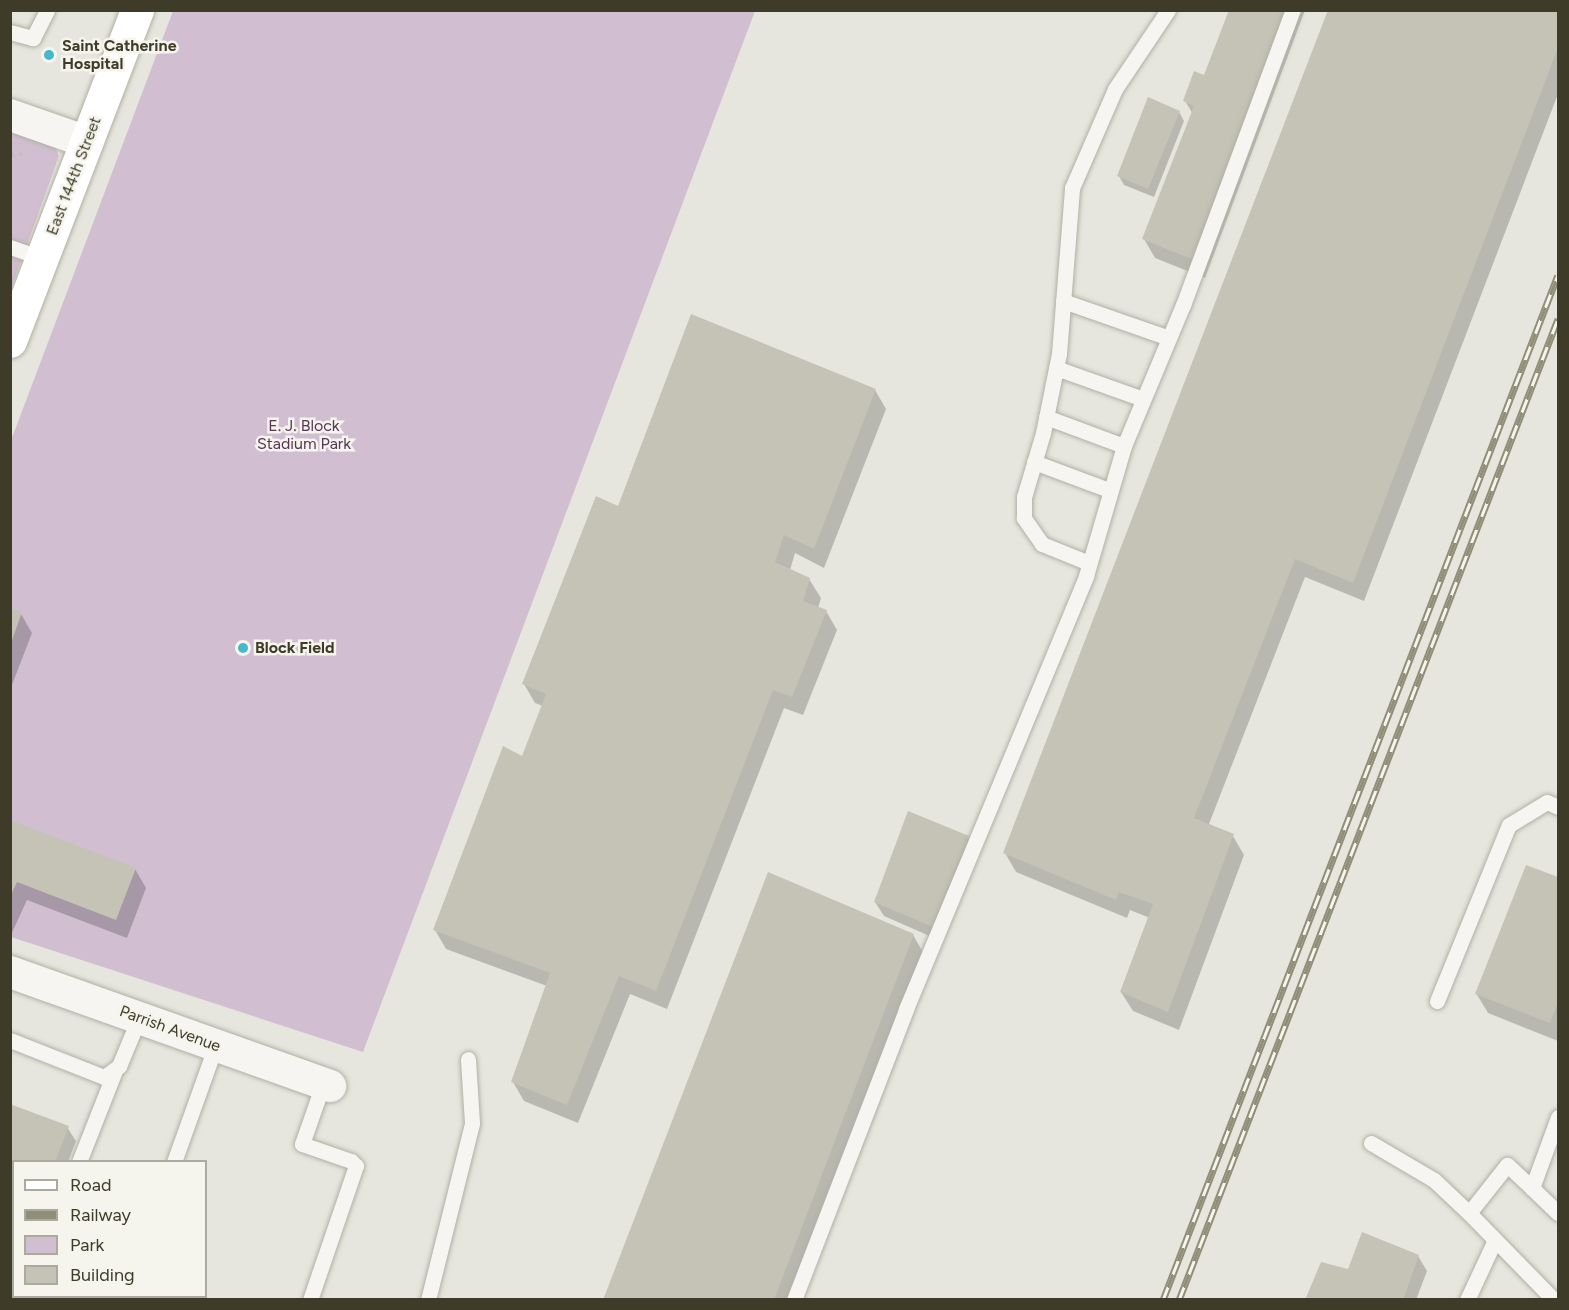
<!DOCTYPE html>
<html>
<head>
<meta charset="utf-8">
<style>
	body { margin:0 }
	#map { position:relative; width:1569px; height:1310px; overflow:hidden; background:#e7e6de; font-family:Figtree,sans-serif }
	div>[style] { position:absolute }
	.green>* { inset:0; background:#d1bfd1 }
	.shadow>* { inset:0; background:#0003 }
	.building>* { inset:0; background:#c4c3b6 }
	.path>* { height:4px; margin-top:-2px; transform-origin:0; background:repeating-linear-gradient(90deg,#c2c1b9 0 4.5px,transparent 0 9px) }
	.roads { filter:drop-shadow(0 0 2px #b1b0a4) drop-shadow(0 0 2px #b1b0a4) }
	.lane>* { height:15px; margin:-7.5px; padding:0 7.5px; transform-origin:7.5px; border-radius:7.5px; background:#f6f5f1 }
	.street>* { height:32px; margin:-16px; padding:0 16px; transform-origin:16px; border-radius:16px; background:#f6f5f1 }
	.secondary>* { height:33px; margin:-16.5px; padding:0 16.5px; transform-origin:16.5px; border-radius:16.5px; background:#fff }
	.rail>* { height:7px; margin-top:-3.5px; transform-origin:0; background:repeating-linear-gradient(90deg,#f5f4ed 0 14px,#908e78 0 28px); box-sizing:border-box; border-block:2px solid #908e78 }
	.dots>* { width:16px; height:16px; translate:-50% -50%; box-sizing:border-box; border:3px solid #f5f4ed; border-radius:50% }
	span { translate:-50% -50%; white-space:nowrap; text-align:center; line-height:1.15; -webkit-text-stroke:5px #f5f4ed; paint-order:stroke }
	.poi-label { font-size:16px; color:#3e3c28; font-weight:700 }
	.left { translate:0 -50%; text-align:left }
	.street-label { font-size:16px; color:#3e3c28 }
	.park-label { font-size:16px; color:#593556 }
	.frame { position:absolute; inset:0; border:12px solid #3e3c28; pointer-events:none }
	.legend { position:absolute; left:12px; top:1160px; width:195px; height:138px; box-sizing:border-box; background:#f5f4ed; border:2px solid #acaa9e; margin:0; padding:8px 10px; list-style:none; font-size:18px; color:#3e3c28 }
	.legend li { display:flex; align-items:center; gap:12px; height:30px }
	.legend b { width:30px; border:2px solid #acaa9e }
</style>
</head>
<body>
<div id="map">
	<div class="green">
		<div style="clip-path:polygon(173px 11px,755px 11px,363px 1052px,11px 937px,10px 443px)"></div>
		<div style="clip-path:polygon(11px 127px,55px 146px,59px 156px,11px 289px)"></div>
	</div>
	<div class="shadow">
		<div style="clip-path:polygon(1231px 10px,1305px 10px,1205px 278px,1155px 258px,1144px 239px,1193px 114px,1185px 101px,1205px 77px)"></div>
		<div style="clip-path:polygon(1329px 10px,1558px 10px,1558px 94px,1364px 601px,1305px 577px,1209px 824px,1233px 836px,1244px 855px,1179px 1030px,1133px 1011px,1121px 992px,1150px 918px,1130px 910px,1127px 918px,1016px 872px,1005px 853px)"></div>
		<div style="clip-path:polygon(1179px 112px,1184px 121px,1154px 197px,1124px 185px,1119px 176px)"></div>
		<div style="clip-path:polygon(875px 390px,886px 409px,824px 568px,795px 553px,790px 570px,809px 579px,821px 598px,818px 608px,826px 611px,837px 630px,803px 715px,784px 708px,667px 1009px,630px 994px,578px 1123px,524px 1101px,513px 1082px,547px 986px,446px 949px,435px 930px,523px 758px,543px 706px,535px 703px,524px 684px,619px 508px)"></div>
		<div style="clip-path:polygon(10px 610px,21px 614px,32px 633px,10px 690px)"></div>
		<div style="clip-path:polygon(10px 822px,135px 869px,146px 888px,127px 938px,27px 900px,10px 937px)"></div>
		<div style="clip-path:polygon(968px 837px,976px 852px,941px 941px,884px 916px,875px 902px)"></div>
		<div style="clip-path:polygon(1527px 867px,1558px 879px,1558px 1041px,1488px 1013px,1476px 993px)"></div>
		<div style="clip-path:polygon(913px 935px,924px 954px,791px 1300px,604px 1300px)"></div>
		<div style="clip-path:polygon(10px 1105px,67px 1127px,76px 1141px,68px 1162px,14px 1162px,14px 1296px,60px 1296px,59px 1300px,10px 1300px)"></div>
		<div style="clip-path:polygon(1418px 1256px,1427px 1271px,1416px 1300px,1307px 1300px,1349px 1271px)"></div>
	</div>
	<div class="building">
		<div style="clip-path:polygon(1229px 10px,1287px 10px,1194px 260px,1142px 239px,1194px 106px,1183px 101px,1194px 71px,1204px 75px)"></div>
		<div style="clip-path:polygon(1328px 10px,1558px 10px,1558px 48px,1353px 583px,1295px 559px,1194px 818px,1234px 834px,1168px 1012px,1120px 992px,1153px 904px,1119px 892px,1116px 900px,1003px 853px)"></div>
		<div style="clip-path:polygon(1148px 97px,1180px 111px,1148px 189px,1117px 176px)"></div>
		<div style="clip-path:polygon(691px 314px,876px 389px,814px 549px,784px 535px,775px 562px,810px 578px,803px 601px,827px 610px,792px 697px,773px 690px,656px 991px,619px 976px,567px 1105px,511px 1082px,550px 973px,433px 930px,503px 746px,522px 756px,546px 694px,522px 684px,596px 496px,618px 506px)"></div>
		<div style="clip-path:polygon(10px 608px,22px 612px,11px 643px,10px 643px)"></div>
		<div style="clip-path:polygon(908px 811px,969px 836px,933px 927px,874px 902px)"></div>
		<div style="clip-path:polygon(10px 820px,136px 868px,116px 920px,17px 882px,10px 897px)"></div>
		<div style="clip-path:polygon(1526px 865px,1558px 877px,1558px 1002px,1550px 1023px,1475px 994px)"></div>
		<div style="clip-path:polygon(768px 872px,914px 934px,774px 1300px,603px 1300px)"></div>
		<div style="clip-path:polygon(10px 1104px,69px 1126px,55px 1162px,14px 1162px,14px 1296px,47px 1296px,46px 1300px,10px 1300px)"></div>
		<div style="clip-path:polygon(1362px 1232px,1419px 1255px,1403px 1300px,1305px 1300px,1321px 1262px,1348px 1269px)"></div>
	</div>
	<div class="path">
		<div style="left:10px;top:155px;width:15px;rotate:-8deg"></div>
	</div>
	<div class="roads">
		<div class="lane">
			<div style="left:10px;top:32px;width:24px;rotate:15deg"></div>
			<div style="left:33px;top:38px;width:31px;rotate:-63deg"></div>
			<div style="left:10px;top:247px;width:34px;rotate:19deg"></div>
			<div style="left:1063px;top:301px;width:112px;rotate:19.2deg"></div>
			<div style="left:1056px;top:368px;width:92px;rotate:19.6deg"></div>
			<div style="left:1046px;top:417px;width:83px;rotate:20.4deg"></div>
			<div style="left:1034px;top:462px;width:80px;rotate:20.5deg"></div>
			<div style="left:1089px;top:563px;width:51px;rotate:-158deg"></div>
			<div style="left:1042px;top:544px;width:32px;rotate:-125deg"></div>
			<div style="left:1024px;top:518px;width:21px;rotate:-90deg"></div>
			<div style="left:1024px;top:497px;width:67px;rotate:-73.5deg"></div>
			<div style="left:1043px;top:433px;width:81px;rotate:-78.6deg"></div>
			<div style="left:1059px;top:354px;width:167px;rotate:-85.5deg"></div>
			<div style="left:1072px;top:188px;width:108px;rotate:-66.5deg"></div>
			<div style="left:1115px;top:89px;width:95px;rotate:-56.1deg"></div>
			<div style="left:1437px;top:1001px;width:190px;rotate:-67.8deg"></div>
			<div style="left:1509px;top:825px;width:44px;rotate:-31.2deg"></div>
			<div style="left:1547px;top:802px;width:12px;rotate:24deg"></div>
			<div style="left:10px;top:1040px;width:101px;rotate:21.5deg"></div>
			<div style="left:104px;top:1077px;width:19px;rotate:-36deg"></div>
			<div style="left:119px;top:1066px;width:52px;rotate:-67.4deg"></div>
			<div style="left:1558px;top:1117px;width:76px;rotate:110.1deg"></div>
			<div style="left:1532px;top:1188px;width:36px;rotate:44deg"></div>
			<div style="left:1371px;top:1143px;width:73px;rotate:30.4deg"></div>
			<div style="left:1434px;top:1180px;width:48px;rotate:43.3deg"></div>
			<div style="left:79px;top:1162px;width:96px;rotate:-68.5deg"></div>
			<div style="left:174px;top:1162px;width:124px;rotate:-70.3deg"></div>
			<div style="left:1532px;top:1188px;width:34px;rotate:-137deg"></div>
			<div style="left:1507px;top:1165px;width:61px;rotate:128.4deg"></div>
			<div style="left:1469px;top:1213px;width:122px;rotate:45.7deg"></div>
			<div style="left:123px;top:1300px;width:4px;rotate:-63deg"></div>
			<div style="left:310px;top:1300px;width:142px;rotate:-71.1deg"></div>
			<div style="left:356px;top:1166px;width:7px;rotate:-135deg"></div>
			<div style="left:351px;top:1161px;width:52px;rotate:-160.9deg"></div>
			<div style="left:302px;top:1144px;width:64px;rotate:-70.7deg"></div>
			<div style="left:428px;top:1300px;width:182px;rotate:-76deg"></div>
			<div style="left:472px;top:1123px;width:64px;rotate:-93.6deg"></div>
			<div style="left:794px;top:1300px;width:312px;rotate:-68.9deg"></div>
			<div style="left:906px;top:1009px;width:469px;rotate:-67.4deg"></div>
			<div style="left:1086px;top:576px;width:135px;rotate:-73.7deg"></div>
			<div style="left:1124px;top:446px;width:153px;rotate:-67.3deg"></div>
			<div style="left:1183px;top:305px;width:315px;rotate:-69.6deg"></div>
			<div style="left:1467px;top:1300px;width:66px;rotate:-65deg"></div>
		</div>
		<div class="street">
			<div style="left:10px;top:115px;width:82px;rotate:19.3deg"></div>
			<div style="left:10px;top:972px;width:340px;rotate:19.6deg"></div>
		</div>
		<div class="secondary">
			<div style="left:10px;top:341px;width:355px;rotate:-69deg"></div>
		</div>
	</div>
	<div class="rail">
		<div style="left:1163px;top:1300px;width:1098px;rotate:-68.93deg"></div>
		<div style="left:1179px;top:1300px;width:1052px;rotate:-68.88deg"></div>
	</div>
	<div class="dots">
		<div style="left:49px;top:55px;background:#45b9ca"></div>
		<div style="left:243px;top:648px;background:#45b9ca"></div>
	</div>
	<div class="poi-label">
		<span class="left" style="left:62px;top:55px">Saint Catherine<br>Hospital</span>
		<span class="left" style="left:255px;top:648px">Block Field</span>
	</div>
	<div class="street-label">
		<span style="left:74px;top:176px;rotate:-69deg">East 144th Street</span>
		<span style="left:170px;top:1029px;rotate:20deg">Parrish Avenue</span>
	</div>
	<div class="park-label">
		<span style="left:304px;top:435px">E. J. Block<br>Stadium Park</span>
	</div>
	<div class="frame"></div>
	<ul class="legend">
	<li><b style="height:8px;background:#fff"></b>Road</li>
	<li><b style="height:8px;background:#908e78"></b>Railway</li>
	<li><b style="height:16px;background:#d1bfd1"></b>Park</li>
	<li><b style="height:16px;background:#c4c3b6"></b>Building</li>
	</ul>
</div>
</body>
</html>
